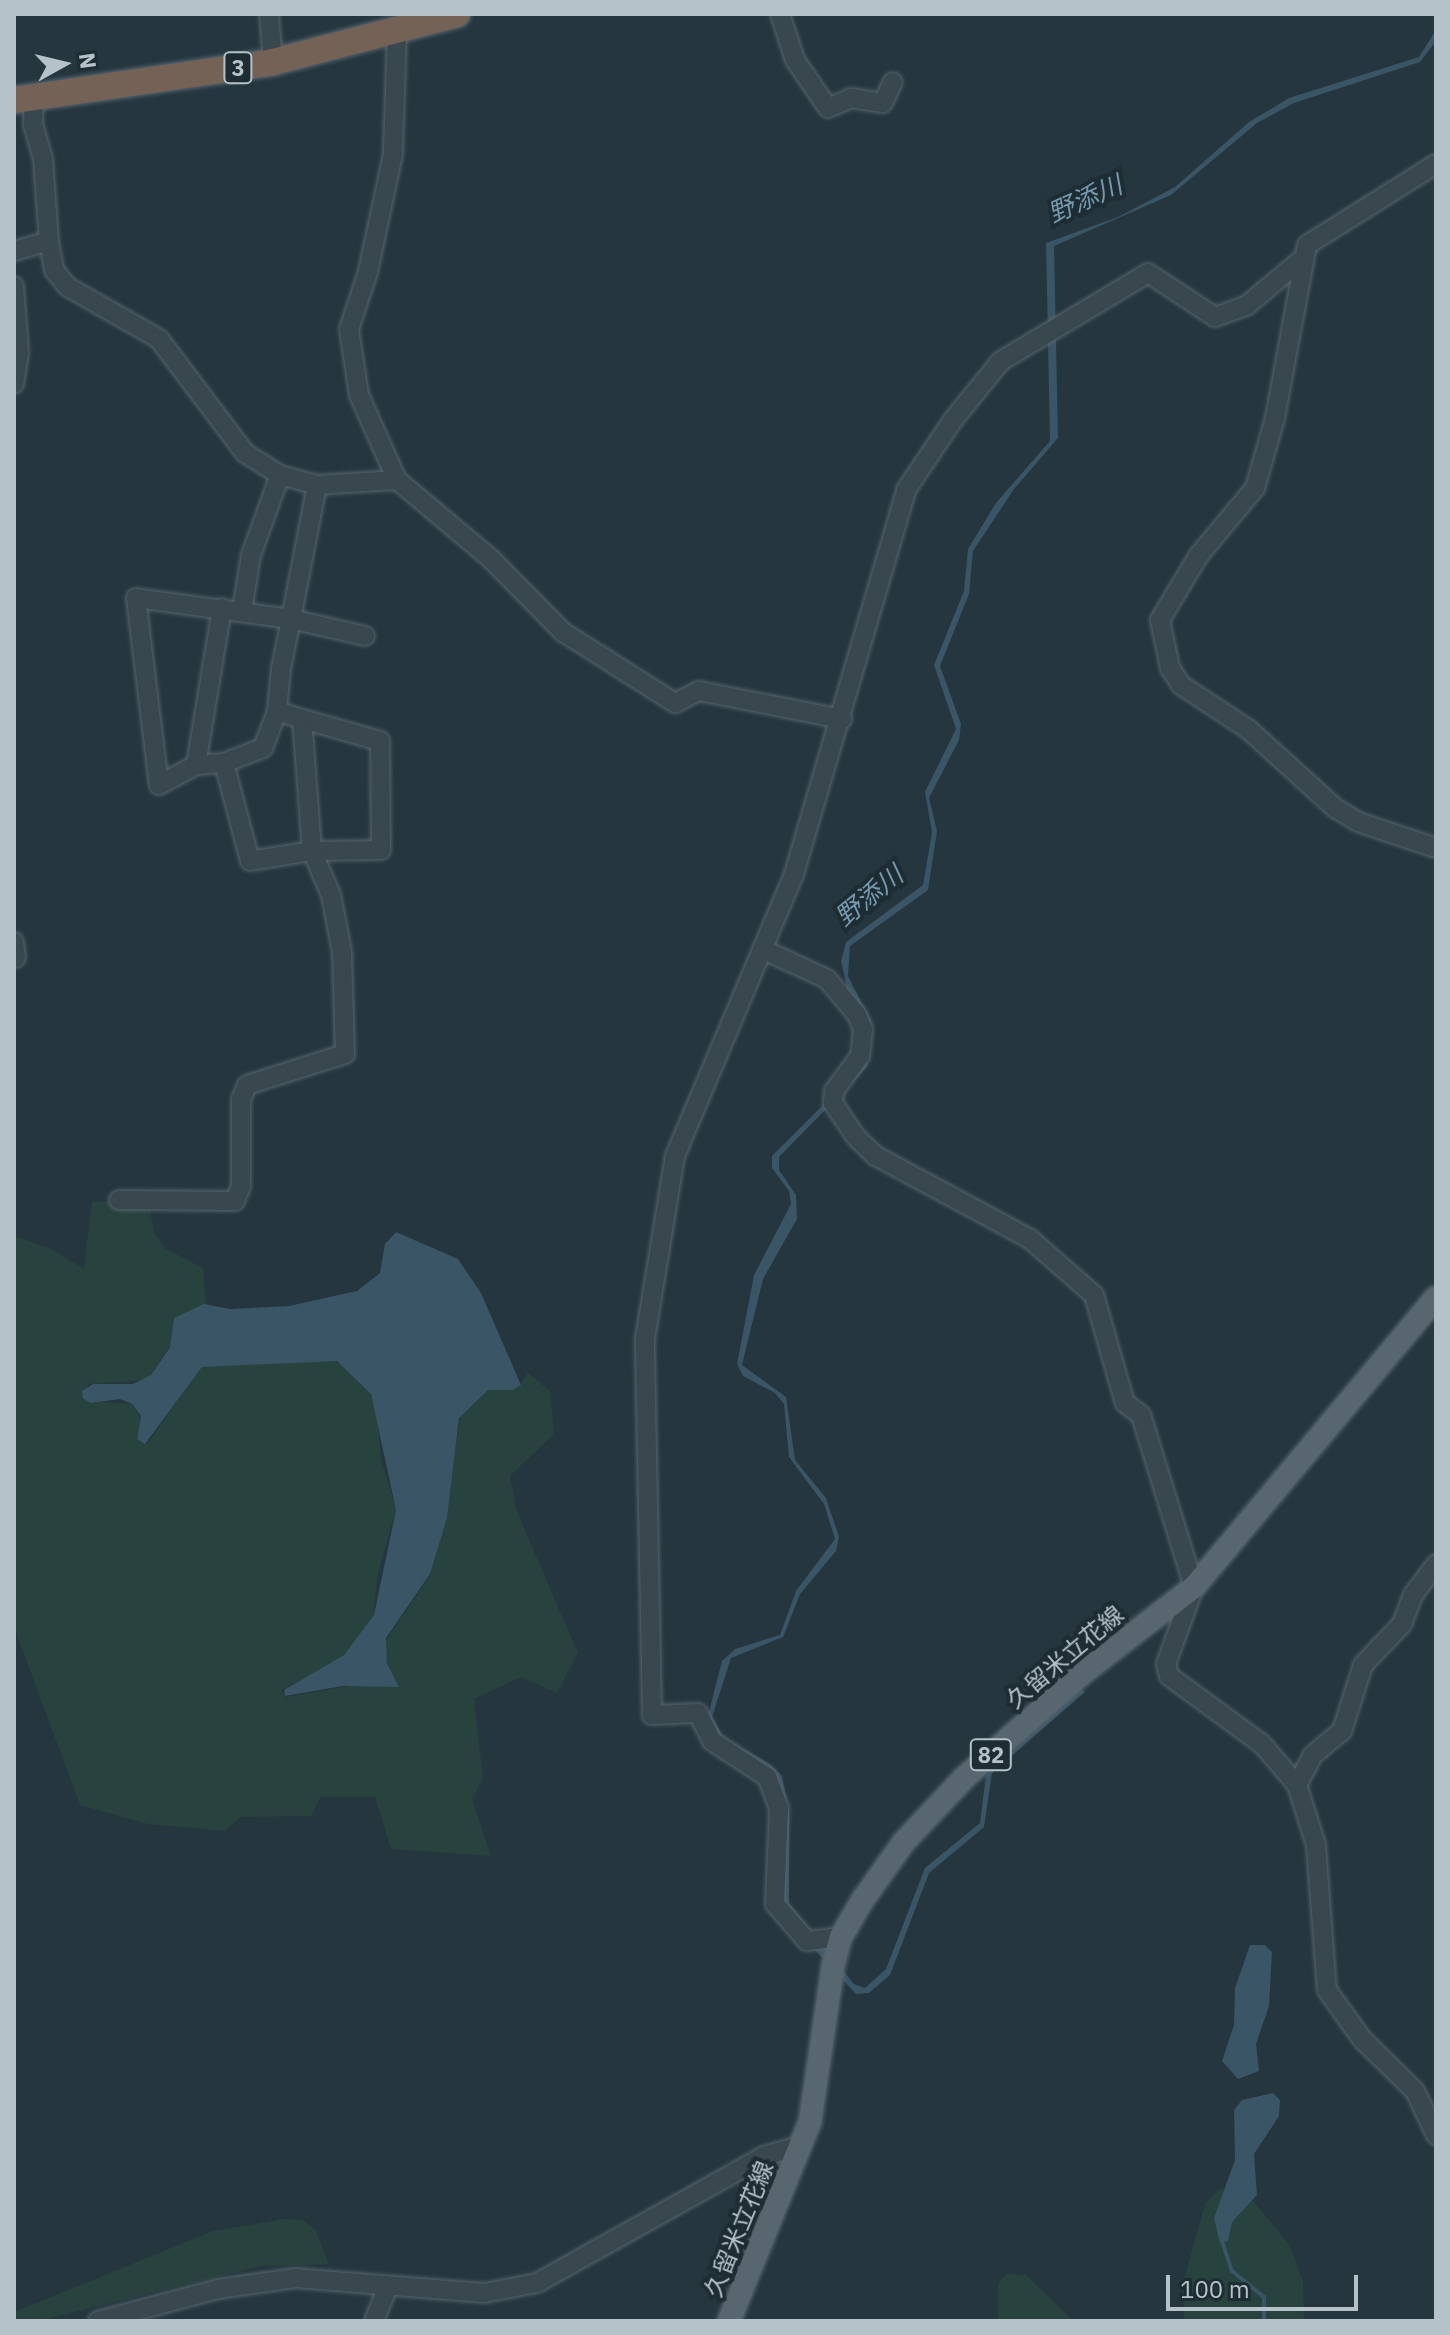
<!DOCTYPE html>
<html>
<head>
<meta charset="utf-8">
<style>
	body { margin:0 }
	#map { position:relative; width:1450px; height:2335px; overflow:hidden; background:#25363f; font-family:"IBM Plex Sans","Noto Sans JP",sans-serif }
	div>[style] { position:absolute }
	.green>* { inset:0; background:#28423e }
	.water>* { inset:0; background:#395566 }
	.stream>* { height:4px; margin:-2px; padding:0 2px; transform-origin:2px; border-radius:2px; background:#395566 }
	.roads { filter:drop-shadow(0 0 2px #57656d) drop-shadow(0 0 2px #57656d) }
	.minor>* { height:18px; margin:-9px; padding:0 9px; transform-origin:9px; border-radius:9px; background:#39474f }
	.major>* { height:22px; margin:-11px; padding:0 11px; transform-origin:11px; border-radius:11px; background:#57666f }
	.highway>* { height:26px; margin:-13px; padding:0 13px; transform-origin:13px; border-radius:13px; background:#756256 }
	span { translate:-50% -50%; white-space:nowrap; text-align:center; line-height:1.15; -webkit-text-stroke:8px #1e2c34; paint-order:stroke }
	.shield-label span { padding:2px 6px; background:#1e2c34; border:2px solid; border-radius:6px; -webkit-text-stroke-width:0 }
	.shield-label { font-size:22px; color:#b5c2ca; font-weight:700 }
	.street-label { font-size:24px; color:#b5c2ca }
	.water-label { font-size:26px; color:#7599ad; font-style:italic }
	.frame { position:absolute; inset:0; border:16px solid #b5c2ca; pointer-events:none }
	.north { position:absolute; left:24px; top:24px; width:80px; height:80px; -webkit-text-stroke:6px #1e2c34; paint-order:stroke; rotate:82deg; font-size:22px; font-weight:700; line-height:32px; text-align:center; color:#b5c2ca }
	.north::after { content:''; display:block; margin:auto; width:28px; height:36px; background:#b5c2ca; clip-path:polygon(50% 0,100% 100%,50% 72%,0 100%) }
	.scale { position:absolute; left:1166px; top:2275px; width:192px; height:36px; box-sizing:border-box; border:4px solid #b5c2ca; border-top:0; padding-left:10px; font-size:24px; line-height:28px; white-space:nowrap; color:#b5c2ca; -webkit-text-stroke:6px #1e2c34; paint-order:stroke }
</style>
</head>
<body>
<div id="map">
	<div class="green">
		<div style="clip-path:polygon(119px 1200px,149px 1205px,154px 1232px,166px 1249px,203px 1268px,206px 1305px,173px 1320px,173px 1341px,147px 1380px,89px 1384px,82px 1400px,132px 1404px,141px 1421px,137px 1437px,148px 1443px,201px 1367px,334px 1360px,358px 1377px,376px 1402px,381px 1459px,396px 1509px,378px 1573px,373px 1615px,358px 1641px,337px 1660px,282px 1690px,285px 1697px,357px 1685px,398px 1687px,385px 1655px,386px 1640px,429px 1577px,446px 1520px,460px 1415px,472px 1399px,490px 1389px,519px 1387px,527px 1372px,550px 1391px,554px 1434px,510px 1476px,517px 1512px,578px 1653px,557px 1693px,521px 1677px,474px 1699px,483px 1778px,472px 1799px,491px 1856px,391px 1849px,375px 1797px,321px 1797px,311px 1816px,241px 1817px,225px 1831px,148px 1824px,80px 1805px,14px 1627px,14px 1236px,49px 1248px,84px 1269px,92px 1202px)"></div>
		<div style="clip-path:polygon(1230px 2187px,1243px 2189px,1289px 2244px,1303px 2281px,1304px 2321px,1184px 2321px,1183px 2283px,1205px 2204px,1219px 2189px)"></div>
		<div style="clip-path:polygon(284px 2219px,303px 2220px,316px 2231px,329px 2264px,261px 2266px,38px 2321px,14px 2321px,14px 2312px,213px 2231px)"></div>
		<div style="clip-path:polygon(1006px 2274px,1026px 2275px,1074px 2321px,998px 2321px,998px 2284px)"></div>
	</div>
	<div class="water">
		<div style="clip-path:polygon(1436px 30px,1436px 41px,1420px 62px,1294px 103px,1257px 123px,1171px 195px,1054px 246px,1058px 438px,1014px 489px,973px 551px,969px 594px,940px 666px,961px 724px,959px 740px,929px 798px,937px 831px,928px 890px,850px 946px,848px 976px,871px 1021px,867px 1067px,779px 1157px,779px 1170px,796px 1195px,797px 1219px,763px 1279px,742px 1365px,786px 1397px,795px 1460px,826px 1498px,839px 1537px,836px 1551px,800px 1594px,783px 1637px,731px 1658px,712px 1717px,724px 1738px,770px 1764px,782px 1776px,789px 1813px,789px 1904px,854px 1984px,865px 1988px,886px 1969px,925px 1868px,980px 1823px,986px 1775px,1081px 1689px,1085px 1692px,992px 1773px,984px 1827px,929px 1873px,890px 1975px,869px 1993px,856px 1994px,811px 1946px,783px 1902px,778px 1781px,722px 1741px,708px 1716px,722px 1661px,735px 1649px,780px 1635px,796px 1591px,835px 1539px,824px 1504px,789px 1457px,784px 1404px,775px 1393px,743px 1376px,737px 1364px,754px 1275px,791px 1204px,789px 1191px,772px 1168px,772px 1156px,864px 1064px,841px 961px,846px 942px,923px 885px,932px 832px,925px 792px,956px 729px,934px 665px,964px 591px,968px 549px,996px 503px,1050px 441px,1046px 243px,1118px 217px,1175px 187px,1249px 122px,1289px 98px,1419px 57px)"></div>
		<div style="clip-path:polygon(396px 1232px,458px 1259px,481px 1293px,521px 1385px,513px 1390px,488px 1390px,459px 1418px,447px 1518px,430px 1574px,386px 1638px,387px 1663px,399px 1687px,343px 1686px,285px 1696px,284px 1690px,344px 1655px,374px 1615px,396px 1510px,371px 1394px,337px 1361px,202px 1367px,145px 1444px,137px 1439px,141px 1416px,132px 1404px,120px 1399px,91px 1403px,83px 1399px,82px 1391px,93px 1384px,133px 1384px,151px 1375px,170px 1347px,174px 1318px,204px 1304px,230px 1309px,289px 1306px,357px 1291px,380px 1273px,385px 1244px)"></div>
		<div style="clip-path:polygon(1250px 1945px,1265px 1945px,1272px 1952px,1269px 2006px,1256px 2044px,1259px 2071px,1238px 2079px,1222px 2061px,1234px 2025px,1235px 1988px)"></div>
		<div style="clip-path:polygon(1273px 2093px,1280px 2100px,1279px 2116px,1254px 2154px,1257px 2195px,1232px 2222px,1228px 2241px,1220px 2243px,1214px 2218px,1235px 2160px,1234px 2110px,1242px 2100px)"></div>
	</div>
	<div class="stream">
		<div style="left:1223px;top:2244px;width:28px;rotate:72deg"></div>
		<div style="left:1232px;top:2271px;width:41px;rotate:39.1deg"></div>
		<div style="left:1264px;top:2297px;width:24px;rotate:90deg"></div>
	</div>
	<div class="roads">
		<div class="minor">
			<div style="left:269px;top:14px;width:48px;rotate:85.2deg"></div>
			<div style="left:780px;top:14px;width:48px;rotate:71.9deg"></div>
			<div style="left:795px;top:60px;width:58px;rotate:55.5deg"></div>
			<div style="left:828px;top:108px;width:25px;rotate:-23deg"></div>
			<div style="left:851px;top:98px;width:32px;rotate:9deg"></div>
			<div style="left:883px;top:103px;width:23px;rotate:-65deg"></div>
			<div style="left:397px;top:31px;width:123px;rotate:91.9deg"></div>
			<div style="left:393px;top:154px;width:121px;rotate:102deg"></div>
			<div style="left:368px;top:272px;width:60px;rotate:108.4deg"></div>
			<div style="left:349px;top:329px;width:67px;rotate:81.4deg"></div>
			<div style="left:359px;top:395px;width:93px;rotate:65.9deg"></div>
			<div style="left:397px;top:480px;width:123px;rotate:40deg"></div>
			<div style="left:491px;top:559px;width:103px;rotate:45.4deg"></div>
			<div style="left:563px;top:632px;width:133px;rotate:32.4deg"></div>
			<div style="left:675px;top:703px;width:27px;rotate:-27deg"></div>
			<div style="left:699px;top:691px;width:146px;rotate:11.1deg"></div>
			<div style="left:1436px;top:164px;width:152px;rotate:147.9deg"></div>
			<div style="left:1307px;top:245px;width:176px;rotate:100.5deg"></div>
			<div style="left:1275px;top:418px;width:73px;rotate:105.9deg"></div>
			<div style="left:1255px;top:488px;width:87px;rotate:129.9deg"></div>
			<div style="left:1199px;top:555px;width:76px;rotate:121deg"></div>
			<div style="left:1160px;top:620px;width:49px;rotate:78.2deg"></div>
			<div style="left:1170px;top:668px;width:20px;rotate:57deg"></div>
			<div style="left:1181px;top:685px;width:80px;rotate:33.3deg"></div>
			<div style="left:1248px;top:729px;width:118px;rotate:42.2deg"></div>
			<div style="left:1335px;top:808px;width:27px;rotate:31deg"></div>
			<div style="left:1358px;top:822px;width:82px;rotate:18.4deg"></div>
			<div style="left:49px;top:241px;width:29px;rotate:80deg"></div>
			<div style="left:54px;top:270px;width:22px;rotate:51deg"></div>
			<div style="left:68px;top:287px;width:105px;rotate:29.7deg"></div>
			<div style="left:159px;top:339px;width:143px;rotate:53deg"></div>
			<div style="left:245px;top:453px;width:41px;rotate:32.2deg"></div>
			<div style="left:280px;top:475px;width:38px;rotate:15deg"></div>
			<div style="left:14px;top:251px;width:36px;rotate:-16deg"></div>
			<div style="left:49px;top:241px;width:82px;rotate:-94.2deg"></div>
			<div style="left:43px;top:159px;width:35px;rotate:-106deg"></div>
			<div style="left:33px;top:125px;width:27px;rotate:-88deg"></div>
			<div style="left:14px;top:286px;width:67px;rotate:85.7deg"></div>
			<div style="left:19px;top:353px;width:31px;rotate:99deg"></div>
			<div style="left:242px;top:611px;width:57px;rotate:-80.9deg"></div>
			<div style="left:251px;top:555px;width:85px;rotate:-70.1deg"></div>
			<div style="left:365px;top:636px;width:76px;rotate:-167.1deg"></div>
			<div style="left:291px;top:619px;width:156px;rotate:-172.3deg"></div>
			<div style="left:136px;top:598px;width:188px;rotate:83deg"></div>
			<div style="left:159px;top:785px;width:42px;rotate:-28.4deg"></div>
			<div style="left:196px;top:765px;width:28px;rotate:-4deg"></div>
			<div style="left:224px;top:763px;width:42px;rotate:-21deg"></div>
			<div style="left:263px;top:748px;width:40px;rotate:-69deg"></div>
			<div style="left:277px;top:711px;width:42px;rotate:-84.6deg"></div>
			<div style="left:281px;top:669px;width:51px;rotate:-78.7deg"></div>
			<div style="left:291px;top:619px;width:136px;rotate:-79deg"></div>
			<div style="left:317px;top:485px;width:80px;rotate:-3.6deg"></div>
			<div style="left:224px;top:763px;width:101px;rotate:75.1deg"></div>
			<div style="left:250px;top:861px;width:63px;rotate:-9.2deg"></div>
			<div style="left:312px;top:851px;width:69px;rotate:-0.8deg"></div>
			<div style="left:381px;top:850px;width:109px;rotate:-90.5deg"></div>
			<div style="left:380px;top:741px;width:81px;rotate:-164.2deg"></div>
			<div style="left:196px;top:765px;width:159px;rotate:-80.6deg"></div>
			<div style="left:14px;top:942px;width:16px;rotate:83deg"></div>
			<div style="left:764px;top:950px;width:69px;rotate:24.7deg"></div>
			<div style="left:827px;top:979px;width:47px;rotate:50.2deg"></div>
			<div style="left:857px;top:1015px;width:15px;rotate:67deg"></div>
			<div style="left:863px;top:1029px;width:27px;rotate:96deg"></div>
			<div style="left:860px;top:1056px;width:44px;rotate:126.6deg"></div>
			<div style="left:834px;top:1091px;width:12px;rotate:95deg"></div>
			<div style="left:833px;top:1103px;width:41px;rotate:55.9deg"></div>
			<div style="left:856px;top:1137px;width:28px;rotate:44deg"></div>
			<div style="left:876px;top:1156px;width:175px;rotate:28.3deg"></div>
			<div style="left:1030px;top:1239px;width:85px;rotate:41.2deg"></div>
			<div style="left:1094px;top:1295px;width:112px;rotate:74deg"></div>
			<div style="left:1125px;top:1403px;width:20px;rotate:37deg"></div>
			<div style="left:1141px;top:1415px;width:180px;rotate:72.9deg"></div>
			<div style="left:1194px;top:1587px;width:82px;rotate:110deg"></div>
			<div style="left:1166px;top:1664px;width:12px;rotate:76deg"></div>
			<div style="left:1169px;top:1676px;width:115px;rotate:36.2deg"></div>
			<div style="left:1262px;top:1744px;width:54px;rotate:49.5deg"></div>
			<div style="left:1297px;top:1785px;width:63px;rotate:72.4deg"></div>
			<div style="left:1316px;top:1845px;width:145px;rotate:85.7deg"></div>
			<div style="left:1327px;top:1990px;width:60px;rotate:54.5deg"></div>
			<div style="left:1362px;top:2039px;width:74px;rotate:44.5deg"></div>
			<div style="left:1415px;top:2091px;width:49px;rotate:64.5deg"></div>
			<div style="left:119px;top:1200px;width:116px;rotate:0.5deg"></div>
			<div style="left:235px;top:1201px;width:16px;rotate:-68deg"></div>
			<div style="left:241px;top:1186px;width:86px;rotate:-90deg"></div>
			<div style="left:241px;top:1100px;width:16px;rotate:-68deg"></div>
			<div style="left:247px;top:1085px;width:103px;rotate:-17.6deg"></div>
			<div style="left:345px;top:1054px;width:102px;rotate:-91.7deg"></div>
			<div style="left:342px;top:952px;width:58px;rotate:-100.9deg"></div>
			<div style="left:331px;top:895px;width:48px;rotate:-113.4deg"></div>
			<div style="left:312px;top:851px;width:132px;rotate:-94.3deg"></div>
			<div style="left:302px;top:719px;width:26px;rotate:-162deg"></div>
			<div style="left:1297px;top:1785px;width:34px;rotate:-62deg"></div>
			<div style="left:1313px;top:1755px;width:38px;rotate:-40deg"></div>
			<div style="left:1342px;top:1731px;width:69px;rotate:-72.3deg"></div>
			<div style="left:1363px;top:1665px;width:57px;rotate:-46.4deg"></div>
			<div style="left:1402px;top:1624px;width:31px;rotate:-69deg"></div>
			<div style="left:1413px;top:1595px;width:39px;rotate:-53deg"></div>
			<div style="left:841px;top:1937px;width:34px;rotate:173deg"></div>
			<div style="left:807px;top:1941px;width:49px;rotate:-130.9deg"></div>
			<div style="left:775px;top:1904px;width:96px;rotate:-87.6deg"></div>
			<div style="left:779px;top:1808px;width:33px;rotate:-111deg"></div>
			<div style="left:767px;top:1777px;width:66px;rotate:-146.8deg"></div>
			<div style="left:712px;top:1741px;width:31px;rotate:-117deg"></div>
			<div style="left:698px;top:1713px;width:46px;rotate:177.5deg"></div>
			<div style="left:652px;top:1715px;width:376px;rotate:-91.1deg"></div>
			<div style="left:645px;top:1339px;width:185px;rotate:-80.7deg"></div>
			<div style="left:675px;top:1156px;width:306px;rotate:-67.1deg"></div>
			<div style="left:794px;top:874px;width:400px;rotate:-73.7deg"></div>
			<div style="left:906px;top:490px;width:84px;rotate:-56.1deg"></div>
			<div style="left:953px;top:420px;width:76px;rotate:-50.9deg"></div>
			<div style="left:1001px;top:361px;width:171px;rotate:-30.9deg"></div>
			<div style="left:1148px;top:273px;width:80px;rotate:33.3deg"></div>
			<div style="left:1215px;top:317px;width:33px;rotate:-20deg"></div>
			<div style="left:1246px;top:306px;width:72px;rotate:-39.9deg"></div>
			<div style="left:98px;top:2321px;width:124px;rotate:-14.9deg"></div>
			<div style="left:218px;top:2289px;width:78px;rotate:-8.1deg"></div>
			<div style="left:295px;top:2278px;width:190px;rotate:4.5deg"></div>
			<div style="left:484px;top:2293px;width:54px;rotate:-10.7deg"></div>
			<div style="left:537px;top:2283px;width:260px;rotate:-29.2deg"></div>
			<div style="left:764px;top:2156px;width:37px;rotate:-16deg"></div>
			<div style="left:374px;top:2321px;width:38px;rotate:-68deg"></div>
		</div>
		<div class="major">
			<div style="left:729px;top:2321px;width:215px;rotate:-67.9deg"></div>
			<div style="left:810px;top:2122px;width:158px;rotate:-81.6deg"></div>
			<div style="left:833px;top:1966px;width:30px;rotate:-75deg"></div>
			<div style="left:841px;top:1937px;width:42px;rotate:-59.7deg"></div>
			<div style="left:862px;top:1901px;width:71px;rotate:-54.7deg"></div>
			<div style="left:903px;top:1843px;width:89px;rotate:-46.8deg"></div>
			<div style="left:964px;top:1778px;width:160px;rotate:-41.5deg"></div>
			<div style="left:1084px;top:1672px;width:139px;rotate:-37.7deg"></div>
			<div style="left:1194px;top:1587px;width:377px;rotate:-50.1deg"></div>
		</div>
		<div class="highway">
			<div style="left:14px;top:100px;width:262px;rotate:-8.3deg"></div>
			<div style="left:273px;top:62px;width:190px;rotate:-14.6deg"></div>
		</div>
	</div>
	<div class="shield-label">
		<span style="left:238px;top:68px">3</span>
		<span style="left:991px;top:1755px">82</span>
	</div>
	<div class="street-label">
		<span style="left:1065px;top:1657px;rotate:-40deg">久留米立花線</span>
		<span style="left:739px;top:2229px;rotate:-68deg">久留米立花線</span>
	</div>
	<div class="water-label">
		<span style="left:1085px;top:199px;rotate:-24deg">野添川</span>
		<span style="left:869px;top:896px;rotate:-39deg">野添川</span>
	</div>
	<div class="frame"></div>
	<div class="north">N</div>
	<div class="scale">100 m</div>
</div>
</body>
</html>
